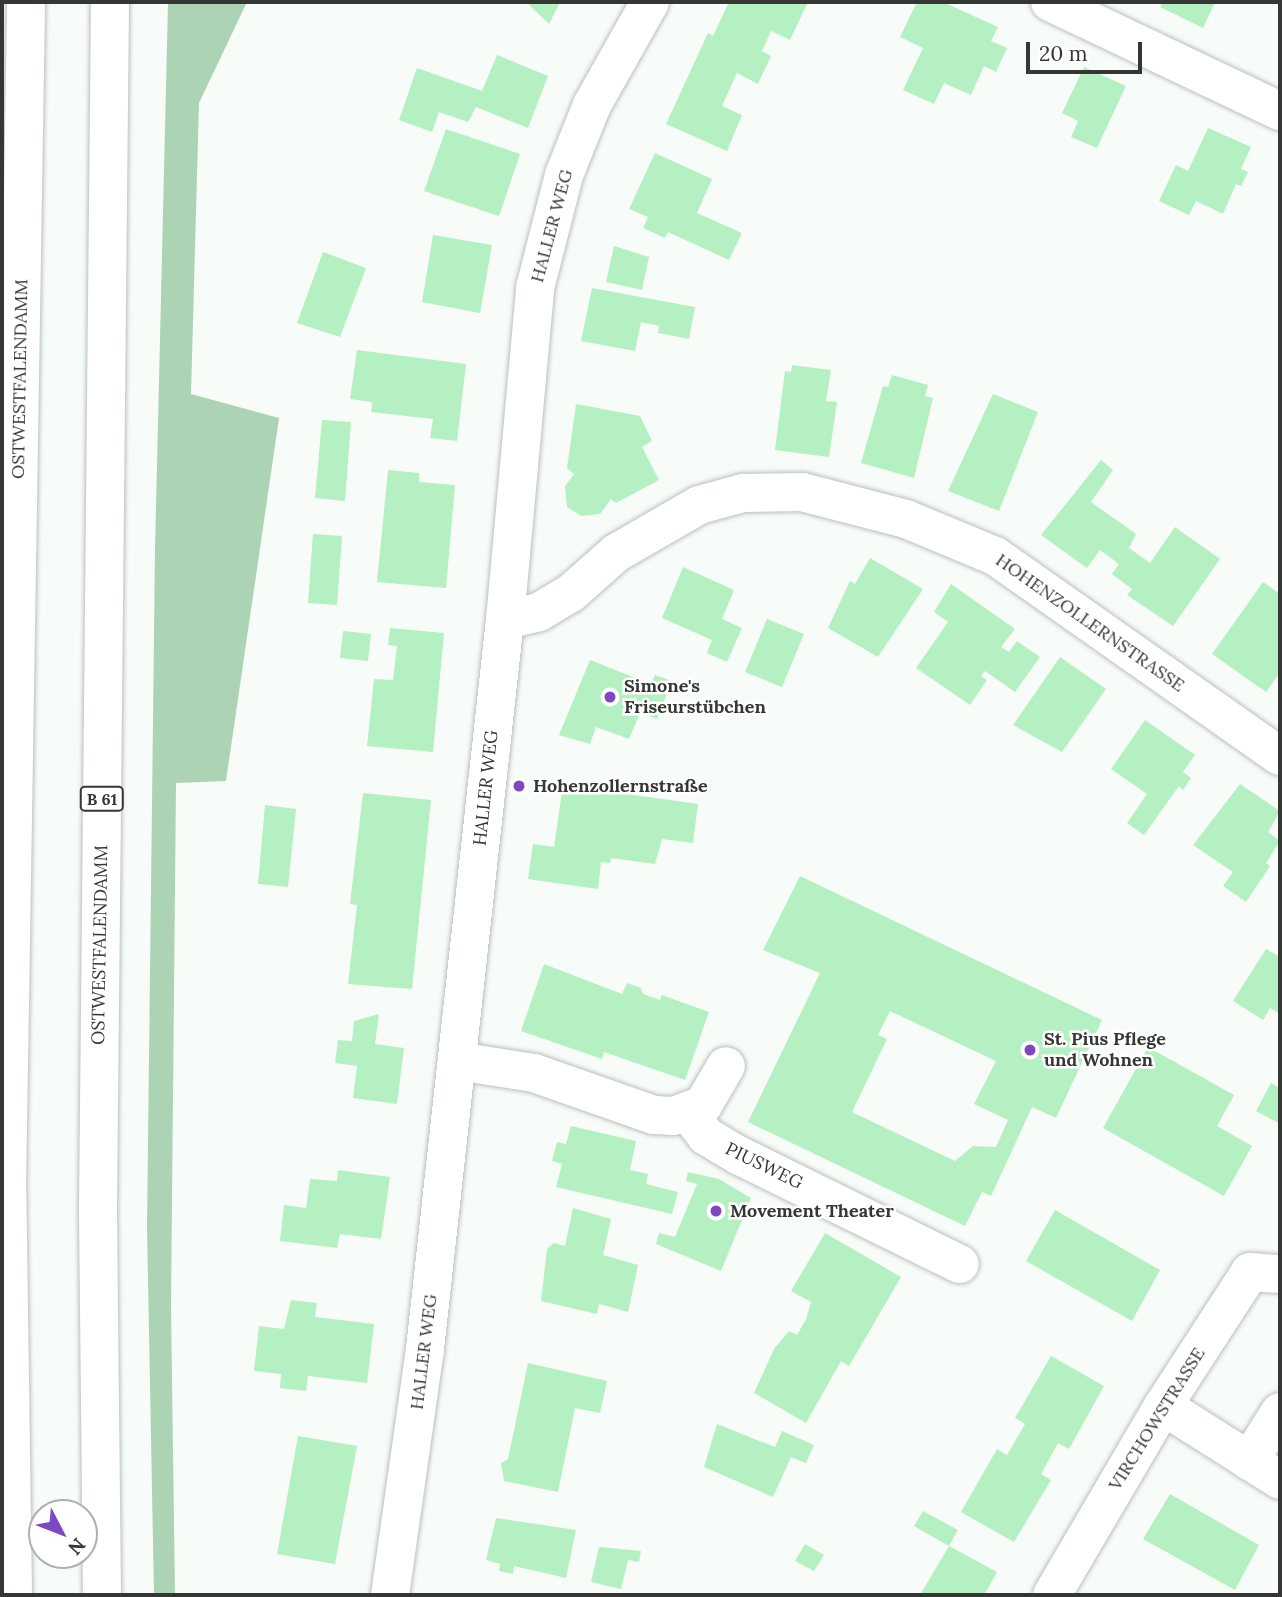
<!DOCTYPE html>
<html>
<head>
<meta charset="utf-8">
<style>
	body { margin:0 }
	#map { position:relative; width:1282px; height:1597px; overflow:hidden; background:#f7fcf8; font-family:Lora,serif }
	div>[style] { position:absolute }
	.green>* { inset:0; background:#add3b5 }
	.building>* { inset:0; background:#b4f0c2 }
	.roads { filter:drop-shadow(0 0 2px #bcc0bd) drop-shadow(0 0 2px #bcc0bd) }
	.minor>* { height:38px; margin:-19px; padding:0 19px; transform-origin:19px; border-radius:19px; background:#fff }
	.highway>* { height:38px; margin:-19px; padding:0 19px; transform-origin:19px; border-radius:19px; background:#fff }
	.dots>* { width:19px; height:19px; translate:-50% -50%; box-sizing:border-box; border:4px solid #fff; border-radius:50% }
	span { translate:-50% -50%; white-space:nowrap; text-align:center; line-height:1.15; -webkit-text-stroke:5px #fff; paint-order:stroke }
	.shield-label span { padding:2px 5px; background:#fff; border:2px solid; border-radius:5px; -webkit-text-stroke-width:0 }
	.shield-label { font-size:16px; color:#353735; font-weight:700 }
	.street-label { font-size:18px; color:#353735 }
	.poi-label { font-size:18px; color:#353735; font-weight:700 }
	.left { translate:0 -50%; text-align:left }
	.frame { position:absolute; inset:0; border:4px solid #353735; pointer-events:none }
	.north { position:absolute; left:28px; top:1499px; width:70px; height:70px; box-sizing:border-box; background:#fff; border:2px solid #aeafae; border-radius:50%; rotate:132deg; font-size:19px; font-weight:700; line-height:28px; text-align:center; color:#353735 }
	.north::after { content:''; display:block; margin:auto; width:24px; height:32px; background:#7e49c0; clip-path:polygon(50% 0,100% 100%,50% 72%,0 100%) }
	.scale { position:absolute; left:1026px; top:42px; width:116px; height:32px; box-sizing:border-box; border:4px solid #353735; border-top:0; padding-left:9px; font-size:21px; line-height:24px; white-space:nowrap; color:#353735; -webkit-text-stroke:5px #fff; paint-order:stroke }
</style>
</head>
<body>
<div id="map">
	<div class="green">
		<div style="clip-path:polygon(168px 2px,247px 2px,199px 103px,191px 394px,279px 418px,226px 781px,176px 783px,171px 1306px,175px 1595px,154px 1595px,147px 1227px,155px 549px)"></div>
	</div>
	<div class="building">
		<div style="clip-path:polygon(526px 2px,560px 2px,549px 24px)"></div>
		<div style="clip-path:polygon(729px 2px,808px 2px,790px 40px,771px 31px,762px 51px,771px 56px,758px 84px,737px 73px,722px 106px,742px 115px,727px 151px,666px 124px,708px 33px,713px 36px)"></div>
		<div style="clip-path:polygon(917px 2px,943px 2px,998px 27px,991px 41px,1007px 48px,996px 72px,984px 66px,971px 95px,944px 83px,934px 104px,903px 90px,923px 48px,900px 37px)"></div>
		<div style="clip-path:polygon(1163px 2px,1215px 2px,1203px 28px,1160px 7px)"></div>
		<div style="clip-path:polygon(497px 55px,548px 76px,528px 128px,476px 107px,468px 122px,439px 112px,432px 132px,399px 120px,417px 68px,482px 91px)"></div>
		<div style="clip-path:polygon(1084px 67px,1126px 86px,1097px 148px,1071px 137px,1078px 121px,1062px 113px)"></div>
		<div style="clip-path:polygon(1208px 128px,1251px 147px,1241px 169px,1248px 172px,1241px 186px,1236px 184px,1223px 214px,1196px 201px,1189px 215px,1159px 201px,1176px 165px,1188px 171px)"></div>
		<div style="clip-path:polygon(446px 129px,520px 154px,499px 216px,424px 191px)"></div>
		<div style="clip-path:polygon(655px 153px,712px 179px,697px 213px,742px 233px,729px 260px,668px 232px,665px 238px,643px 228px,648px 217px,629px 209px)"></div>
		<div style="clip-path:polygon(433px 235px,492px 245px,480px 313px,422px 302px)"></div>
		<div style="clip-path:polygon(614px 246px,649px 257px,642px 290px,606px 282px)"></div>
		<div style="clip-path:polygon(323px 252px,366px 268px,340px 337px,297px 323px)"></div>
		<div style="clip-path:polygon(592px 288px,695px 307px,689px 339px,658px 333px,659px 326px,641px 322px,635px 351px,581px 341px)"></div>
		<div style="clip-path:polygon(357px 350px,466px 364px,457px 441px,430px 438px,433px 419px,371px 412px,372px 402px,350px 399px)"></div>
		<div style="clip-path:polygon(792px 365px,831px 370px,826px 401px,837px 402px,829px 457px,775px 450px,785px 371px,791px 372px)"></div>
		<div style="clip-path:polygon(892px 375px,928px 385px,925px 396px,933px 398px,914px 478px,861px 463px,883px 386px,888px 387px)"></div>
		<div style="clip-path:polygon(993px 394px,1038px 412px,999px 511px,948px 491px)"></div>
		<div style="clip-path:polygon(576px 404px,640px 416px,652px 441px,642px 447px,659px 480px,616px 503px,611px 499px,600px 514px,581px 516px,567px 507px,565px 486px,574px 474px,567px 468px)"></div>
		<div style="clip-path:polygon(322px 420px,351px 422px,345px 501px,315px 498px)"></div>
		<div style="clip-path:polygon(1101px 460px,1113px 470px,1091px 502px,1136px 534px,1129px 548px,1150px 563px,1175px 527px,1220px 559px,1173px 626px,1127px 595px,1132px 589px,1112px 574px,1119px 564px,1107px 555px,1100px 550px,1087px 568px,1041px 535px)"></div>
		<div style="clip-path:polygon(388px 470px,419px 473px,419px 482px,455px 485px,446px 588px,377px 582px)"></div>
		<div style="clip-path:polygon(313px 534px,342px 536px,337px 605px,308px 603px)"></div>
		<div style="clip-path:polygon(870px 558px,923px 589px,878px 657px,828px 628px,850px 581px,855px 584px)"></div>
		<div style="clip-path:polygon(683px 567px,734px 590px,722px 619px,742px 628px,727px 662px,707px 653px,712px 640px,662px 618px)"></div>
		<div style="clip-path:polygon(1263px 582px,1280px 594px,1280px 672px,1266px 692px,1212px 654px)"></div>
		<div style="clip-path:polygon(951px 584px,1015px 629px,1001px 647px,1009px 652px,1017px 641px,1040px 657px,1015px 692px,985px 671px,981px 676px,987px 680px,970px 705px,916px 668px,948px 622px,934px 612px)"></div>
		<div style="clip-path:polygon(767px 619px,804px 634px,782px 687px,745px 672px)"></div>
		<div style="clip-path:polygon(390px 628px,444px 633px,433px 752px,367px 746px,374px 679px,393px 680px,397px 646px,388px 645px)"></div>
		<div style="clip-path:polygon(343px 631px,371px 634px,368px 661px,340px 658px)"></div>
		<div style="clip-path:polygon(1060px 657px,1106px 689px,1062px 752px,1013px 725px)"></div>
		<div style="clip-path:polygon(590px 660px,651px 684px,655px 675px,672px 681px,657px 719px,640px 713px,629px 739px,596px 727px,590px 744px,559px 735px)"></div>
		<div style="clip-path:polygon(1145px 720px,1195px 755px,1183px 772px,1191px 778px,1183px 790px,1179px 786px,1144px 835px,1127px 823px,1147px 794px,1111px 769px)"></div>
		<div style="clip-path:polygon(1240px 784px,1280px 811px,1268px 832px,1280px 841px,1266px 863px,1270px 866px,1246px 902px,1223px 886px,1233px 872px,1193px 845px)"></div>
		<div style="clip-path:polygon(563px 785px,698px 804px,693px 843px,662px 839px,655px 864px,611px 858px,610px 863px,601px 862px,598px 889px,528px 879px,533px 844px,554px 847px)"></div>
		<div style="clip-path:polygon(363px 793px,431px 800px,412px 989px,348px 984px,357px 905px,350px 904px)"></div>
		<div style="clip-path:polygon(265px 805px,296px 809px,288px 887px,258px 884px)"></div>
		<div style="clip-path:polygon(evenodd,800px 876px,1102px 1020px,1056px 1118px,1032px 1107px,991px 1196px,982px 1192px,965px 1226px,748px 1122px,820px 973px,763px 950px,800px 876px,890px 1011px,996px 1061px,974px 1104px,1008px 1120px,996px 1147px,973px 1146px,955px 1161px,852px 1112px,887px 1039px,878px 1035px,890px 1011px)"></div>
		<div style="clip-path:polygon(1266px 949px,1280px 957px,1280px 1014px,1270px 1008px,1263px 1020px,1233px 1001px)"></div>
		<div style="clip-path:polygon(544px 964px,622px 994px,627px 983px,641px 988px,643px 994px,660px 1000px,662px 995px,709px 1012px,685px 1080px,604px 1052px,602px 1059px,521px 1031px)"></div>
		<div style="clip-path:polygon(379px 1014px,375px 1044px,404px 1048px,397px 1104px,353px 1098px,357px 1066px,335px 1063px,338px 1040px,352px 1041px,354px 1021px)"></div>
		<div style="clip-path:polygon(1148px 1047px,1234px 1095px,1217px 1126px,1252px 1146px,1224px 1196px,1103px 1128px)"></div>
		<div style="clip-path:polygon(1271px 1083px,1280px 1088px,1280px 1124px,1256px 1111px)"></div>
		<div style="clip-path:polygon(571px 1126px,636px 1141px,630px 1170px,648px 1174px,646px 1184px,678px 1192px,672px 1214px,556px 1187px,562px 1164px,552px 1161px,557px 1142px,566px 1144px)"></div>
		<div style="clip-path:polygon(338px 1170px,390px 1177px,381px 1239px,340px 1234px,337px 1248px,280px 1241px,284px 1205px,306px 1208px,310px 1179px,337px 1181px)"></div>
		<div style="clip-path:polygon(688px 1172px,719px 1179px,751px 1198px,721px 1271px,656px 1244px,659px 1233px,675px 1237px,697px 1184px,686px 1181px)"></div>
		<div style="clip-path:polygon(573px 1208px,611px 1219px,603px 1255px,638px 1265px,628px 1312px,599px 1304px,597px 1314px,541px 1301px,547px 1249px,554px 1243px,565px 1246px)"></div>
		<div style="clip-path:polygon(1055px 1210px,1160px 1270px,1132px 1321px,1026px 1261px)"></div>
		<div style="clip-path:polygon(825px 1233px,901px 1277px,849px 1366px,841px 1361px,806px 1423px,754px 1393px,774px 1349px,789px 1331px,797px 1335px,806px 1319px,811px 1302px,791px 1291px)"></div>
		<div style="clip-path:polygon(291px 1300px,317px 1303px,315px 1317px,374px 1324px,367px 1383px,308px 1376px,306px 1391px,280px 1388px,281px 1374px,254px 1371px,259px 1326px,284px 1329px)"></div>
		<div style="clip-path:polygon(1051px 1356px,1104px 1386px,1069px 1449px,1058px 1443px,1041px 1474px,1051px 1480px,1014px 1542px,961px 1512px,997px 1449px,1007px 1455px,1025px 1424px,1015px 1418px)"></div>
		<div style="clip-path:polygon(528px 1363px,607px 1381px,600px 1413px,575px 1408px,558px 1492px,504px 1481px,501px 1463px,508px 1459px)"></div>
		<div style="clip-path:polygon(717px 1424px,775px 1447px,782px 1431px,814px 1445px,806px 1463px,791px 1457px,773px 1497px,704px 1467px)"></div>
		<div style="clip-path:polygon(298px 1436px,357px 1446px,335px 1564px,277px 1554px)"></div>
		<div style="clip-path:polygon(1170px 1494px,1259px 1545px,1235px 1590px,1143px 1539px)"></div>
		<div style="clip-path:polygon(923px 1511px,958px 1530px,949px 1546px,914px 1526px)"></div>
		<div style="clip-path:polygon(496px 1518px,576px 1530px,566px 1578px,514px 1566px,513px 1574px,499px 1571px,500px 1564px,486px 1560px)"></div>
		<div style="clip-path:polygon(805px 1544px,824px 1555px,814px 1571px,795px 1561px)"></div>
		<div style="clip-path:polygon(949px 1546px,997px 1572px,984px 1595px,920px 1595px)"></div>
		<div style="clip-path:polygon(599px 1547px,641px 1551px,639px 1562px,628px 1560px,621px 1589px,591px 1582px)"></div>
	</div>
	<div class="roads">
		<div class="minor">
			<div style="left:1050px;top:2px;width:255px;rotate:25.4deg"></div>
			<div style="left:505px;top:620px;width:35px;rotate:-13deg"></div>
			<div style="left:539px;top:612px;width:37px;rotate:-31deg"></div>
			<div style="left:571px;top:593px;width:60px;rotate:-41.6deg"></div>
			<div style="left:616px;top:553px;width:96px;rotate:-30deg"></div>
			<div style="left:699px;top:505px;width:46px;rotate:-15.3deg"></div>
			<div style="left:743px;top:493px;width:59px;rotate:-1deg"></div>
			<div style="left:802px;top:492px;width:107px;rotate:14.6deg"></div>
			<div style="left:906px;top:519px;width:96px;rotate:22.6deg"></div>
			<div style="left:995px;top:556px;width:348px;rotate:35.1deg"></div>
			<div style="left:457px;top:1061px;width:78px;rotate:8.9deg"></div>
			<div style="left:534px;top:1073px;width:127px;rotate:19.3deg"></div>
			<div style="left:654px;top:1115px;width:19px;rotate:3deg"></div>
			<div style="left:673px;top:1116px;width:32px;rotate:-20deg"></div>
			<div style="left:703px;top:1105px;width:45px;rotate:-59.5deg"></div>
			<div style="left:689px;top:1114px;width:28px;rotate:52deg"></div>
			<div style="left:706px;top:1136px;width:37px;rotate:31deg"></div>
			<div style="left:738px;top:1155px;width:247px;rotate:26.2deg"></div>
			<div style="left:1163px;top:1406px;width:138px;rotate:32.3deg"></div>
			<div style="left:1249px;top:1461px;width:58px;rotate:-57.7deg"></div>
			<div style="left:390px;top:1595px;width:248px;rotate:-81.9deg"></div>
			<div style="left:425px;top:1349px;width:733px;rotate:-83.74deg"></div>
			<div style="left:505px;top:620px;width:333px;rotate:-84.8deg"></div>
			<div style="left:535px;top:288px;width:117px;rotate:-75.6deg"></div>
			<div style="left:564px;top:175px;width:75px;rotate:-68.2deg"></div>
			<div style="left:592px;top:105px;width:118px;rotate:-60.6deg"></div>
			<div style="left:1052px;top:1595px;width:219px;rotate:-59.6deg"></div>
			<div style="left:1163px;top:1406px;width:160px;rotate:-57deg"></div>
			<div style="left:1250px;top:1272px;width:30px;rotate:4deg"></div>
		</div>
		<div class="highway">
			<div style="left:13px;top:1595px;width:405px;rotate:-90.8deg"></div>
			<div style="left:7px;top:1190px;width:1188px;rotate:-89.08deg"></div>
			<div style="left:102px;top:1595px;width:387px;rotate:-90.6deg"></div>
			<div style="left:98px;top:1208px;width:1206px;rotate:-89.43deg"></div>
		</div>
	</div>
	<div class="dots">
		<div style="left:610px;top:697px;background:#7e49c0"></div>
		<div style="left:519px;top:786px;background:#7e49c0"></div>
		<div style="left:1030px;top:1050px;background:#7e49c0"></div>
		<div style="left:716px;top:1211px;background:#7e49c0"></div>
	</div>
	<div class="shield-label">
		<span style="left:102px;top:799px">B 61</span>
	</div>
	<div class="street-label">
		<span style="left:552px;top:226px;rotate:-75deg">HALLER WEG</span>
		<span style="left:20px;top:379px;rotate:-89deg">OSTWESTFALENDAMM</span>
		<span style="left:1090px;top:623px;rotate:35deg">HOHENZOLLERNSTRASSE</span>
		<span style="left:486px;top:788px;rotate:-84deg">HALLER WEG</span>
		<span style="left:100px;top:945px;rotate:-89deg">OSTWESTFALENDAMM</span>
		<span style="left:764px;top:1166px;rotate:26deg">PIUSWEG</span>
		<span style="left:424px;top:1352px;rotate:-83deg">HALLER WEG</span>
		<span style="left:1157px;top:1419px;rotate:-58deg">VIRCHOWSTRASSE</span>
	</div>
	<div class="poi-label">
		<span class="left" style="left:624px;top:697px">Simone's<br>Friseurstübchen</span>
		<span class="left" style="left:533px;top:786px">Hohenzollernstraße</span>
		<span class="left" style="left:1044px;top:1050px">St. Pius Pflege<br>und Wohnen</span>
		<span class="left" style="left:730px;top:1211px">Movement Theater</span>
	</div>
	<div class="frame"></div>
	<div class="north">N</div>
	<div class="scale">20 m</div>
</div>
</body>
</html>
